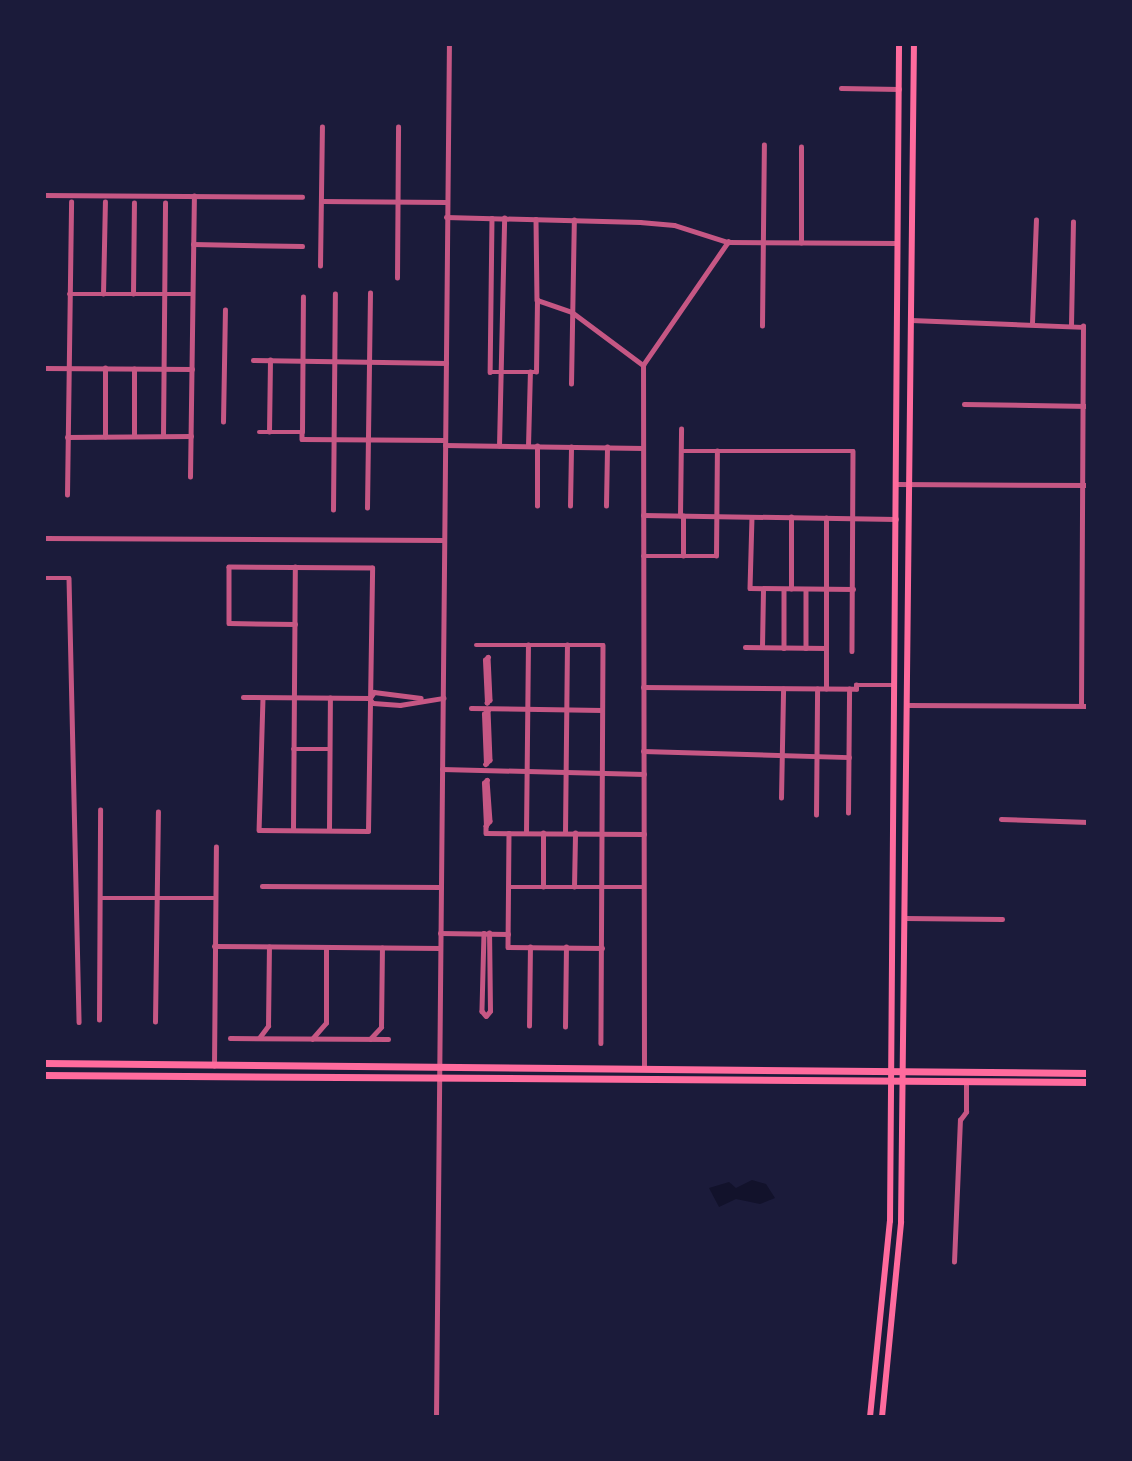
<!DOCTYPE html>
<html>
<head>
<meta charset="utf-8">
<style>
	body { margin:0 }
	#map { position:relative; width:1132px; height:1461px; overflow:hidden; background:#1b1b3a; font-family:"PT Serif",serif }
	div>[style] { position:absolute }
	.water>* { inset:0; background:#12122b }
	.minor>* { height:4.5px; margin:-2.25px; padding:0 2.25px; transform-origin:2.25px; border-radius:2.25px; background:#c65784 }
	.tertiary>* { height:5px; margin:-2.5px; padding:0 2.5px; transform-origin:2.5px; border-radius:2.5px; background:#c65784 }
	.secondary>* { height:6px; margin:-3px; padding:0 3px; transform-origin:3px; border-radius:3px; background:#ff6b9d }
	.primary>* { height:7px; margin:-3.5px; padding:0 3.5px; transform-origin:3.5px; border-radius:3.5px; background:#ff6b9d }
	span { translate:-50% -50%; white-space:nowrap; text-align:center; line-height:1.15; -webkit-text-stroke:5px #1b1b3a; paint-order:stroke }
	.frame { position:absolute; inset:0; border:46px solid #1b1b3a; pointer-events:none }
</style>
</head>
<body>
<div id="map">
	<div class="water">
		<div style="clip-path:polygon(752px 1180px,766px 1184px,775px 1198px,760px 1204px,736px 1199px,719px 1207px,709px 1188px,729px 1182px,736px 1188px)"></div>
	</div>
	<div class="minor">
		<div style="left:841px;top:88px;width:58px;rotate:1deg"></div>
		<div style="left:44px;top:195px;width:258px;rotate:0.4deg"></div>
		<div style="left:321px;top:201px;width:125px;rotate:0.5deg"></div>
		<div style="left:446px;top:217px;width:194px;rotate:1.5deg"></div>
		<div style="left:640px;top:222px;width:34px;rotate:5deg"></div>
		<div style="left:674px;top:225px;width:57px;rotate:17.5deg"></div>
		<div style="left:728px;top:242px;width:169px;rotate:0.3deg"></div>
		<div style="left:492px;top:218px;width:154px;rotate:90.7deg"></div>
		<div style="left:490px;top:372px;width:46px"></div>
		<div style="left:536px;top:372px;width:72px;rotate:-89.2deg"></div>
		<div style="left:536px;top:219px;width:81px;rotate:89.3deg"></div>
		<div style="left:537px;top:300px;width:37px;rotate:19deg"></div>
		<div style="left:572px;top:312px;width:89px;rotate:36.7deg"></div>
		<div style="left:801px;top:243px;width:96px;rotate:-90deg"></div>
		<div style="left:193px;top:244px;width:109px;rotate:1.1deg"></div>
		<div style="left:320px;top:266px;width:139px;rotate:-89.2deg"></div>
		<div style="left:397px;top:278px;width:151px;rotate:-89.6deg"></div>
		<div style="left:69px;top:294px;width:124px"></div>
		<div style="left:103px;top:294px;width:92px;rotate:-88.8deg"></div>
		<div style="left:133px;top:294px;width:91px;rotate:-89.4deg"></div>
		<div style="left:911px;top:320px;width:177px;rotate:2.3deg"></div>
		<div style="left:1032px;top:323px;width:103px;rotate:-87.8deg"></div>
		<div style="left:1071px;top:325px;width:103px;rotate:-88.9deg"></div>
		<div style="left:762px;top:326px;width:181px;rotate:-89.4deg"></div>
		<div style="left:253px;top:360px;width:193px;rotate:0.9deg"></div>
		<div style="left:44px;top:368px;width:148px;rotate:0.4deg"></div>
		<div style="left:571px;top:384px;width:164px;rotate:-89deg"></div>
		<div style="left:964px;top:404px;width:124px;rotate:0.9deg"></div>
		<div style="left:223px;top:422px;width:112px;rotate:-89deg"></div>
		<div style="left:259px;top:432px;width:43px"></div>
		<div style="left:302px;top:432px;width:7px;rotate:90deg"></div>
		<div style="left:302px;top:439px;width:143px;rotate:0.4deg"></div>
		<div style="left:269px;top:432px;width:72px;rotate:-89.2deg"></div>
		<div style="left:302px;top:432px;width:135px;rotate:-89.6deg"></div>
		<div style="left:134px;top:436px;width:67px;rotate:-90deg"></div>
		<div style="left:163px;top:436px;width:233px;rotate:-89.5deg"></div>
		<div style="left:67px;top:437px;width:124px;rotate:-0.5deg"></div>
		<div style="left:105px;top:437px;width:69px;rotate:-90deg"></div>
		<div style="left:445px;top:445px;width:198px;rotate:0.9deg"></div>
		<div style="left:499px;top:446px;width:228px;rotate:-88.7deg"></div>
		<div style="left:528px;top:446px;width:74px;rotate:-88.5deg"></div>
		<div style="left:681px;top:451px;width:172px"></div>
		<div style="left:853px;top:451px;width:200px;rotate:90.3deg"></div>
		<div style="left:190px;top:477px;width:281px;rotate:-89.2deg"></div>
		<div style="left:67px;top:495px;width:293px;rotate:-89.2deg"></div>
		<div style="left:537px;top:506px;width:60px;rotate:-90deg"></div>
		<div style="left:570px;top:506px;width:59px;rotate:-89deg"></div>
		<div style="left:606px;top:506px;width:59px;rotate:-89deg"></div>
		<div style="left:367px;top:508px;width:215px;rotate:-89.2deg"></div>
		<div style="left:333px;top:510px;width:216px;rotate:-89.5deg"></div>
		<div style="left:643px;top:515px;width:253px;rotate:0.9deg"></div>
		<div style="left:680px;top:516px;width:87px;rotate:-89.3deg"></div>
		<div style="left:752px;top:517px;width:71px;rotate:91.6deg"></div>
		<div style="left:750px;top:588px;width:103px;rotate:0.6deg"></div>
		<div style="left:643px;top:556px;width:73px"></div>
		<div style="left:716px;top:556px;width:105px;rotate:-89.5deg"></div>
		<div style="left:683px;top:556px;width:40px;rotate:-90deg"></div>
		<div style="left:44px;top:578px;width:25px"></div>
		<div style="left:69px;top:578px;width:444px;rotate:88.7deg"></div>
		<div style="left:784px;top:589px;width:59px;rotate:90deg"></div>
		<div style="left:791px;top:589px;width:72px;rotate:-90deg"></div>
		<div style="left:806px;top:589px;width:59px;rotate:90deg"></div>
		<div style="left:476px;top:645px;width:127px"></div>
		<div style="left:603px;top:645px;width:398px;rotate:90.3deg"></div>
		<div style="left:745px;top:647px;width:81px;rotate:0.7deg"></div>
		<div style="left:762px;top:647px;width:58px;rotate:-89deg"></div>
		<div style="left:488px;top:657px;width:43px;rotate:87.3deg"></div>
		<div style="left:490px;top:700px;width:4px;rotate:135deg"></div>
		<div style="left:487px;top:703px;width:43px;rotate:-92.7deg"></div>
		<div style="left:485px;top:660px;width:4px;rotate:-45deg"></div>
		<div style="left:643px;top:687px;width:213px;rotate:0.5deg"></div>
		<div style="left:856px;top:689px;width:4px;rotate:-90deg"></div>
		<div style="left:856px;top:685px;width:38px"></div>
		<div style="left:826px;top:689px;width:171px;rotate:-90deg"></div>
		<div style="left:243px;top:697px;width:126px;rotate:0.5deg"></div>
		<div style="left:369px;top:698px;width:6px;rotate:51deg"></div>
		<div style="left:373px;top:703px;width:27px;rotate:4deg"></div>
		<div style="left:400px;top:705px;width:44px;rotate:-9.2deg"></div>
		<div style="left:263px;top:698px;width:132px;rotate:91.7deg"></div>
		<div style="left:259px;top:830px;width:109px;rotate:0.5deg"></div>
		<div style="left:368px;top:831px;width:263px;rotate:-89.1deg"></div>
		<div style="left:372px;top:568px;width:143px;rotate:-179.6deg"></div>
		<div style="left:229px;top:567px;width:56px;rotate:90deg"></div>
		<div style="left:229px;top:623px;width:66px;rotate:0.9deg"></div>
		<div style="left:370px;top:698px;width:7px;rotate:-56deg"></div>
		<div style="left:374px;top:692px;width:47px;rotate:7.3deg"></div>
		<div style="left:907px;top:705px;width:181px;rotate:0.3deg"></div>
		<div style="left:1081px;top:706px;width:380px;rotate:-89.7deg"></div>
		<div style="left:471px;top:708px;width:131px;rotate:0.9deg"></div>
		<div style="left:488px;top:710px;width:50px;rotate:87.7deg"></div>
		<div style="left:490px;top:760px;width:6px;rotate:135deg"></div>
		<div style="left:486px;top:764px;width:50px;rotate:-92.3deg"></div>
		<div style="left:484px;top:714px;width:6px;rotate:-45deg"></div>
		<div style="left:293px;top:749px;width:37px"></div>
		<div style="left:643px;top:751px;width:206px;rotate:1.7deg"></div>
		<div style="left:442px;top:769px;width:202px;rotate:1.4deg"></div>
		<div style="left:487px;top:780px;width:41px;rotate:85.8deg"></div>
		<div style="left:490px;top:821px;width:6px;rotate:129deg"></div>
		<div style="left:486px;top:826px;width:43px;rotate:-92.7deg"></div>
		<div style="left:484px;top:783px;width:4px;rotate:-45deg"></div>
		<div style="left:781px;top:798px;width:109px;rotate:-88.9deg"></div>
		<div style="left:848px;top:813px;width:124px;rotate:-89.5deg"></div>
		<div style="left:816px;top:815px;width:126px;rotate:-89.5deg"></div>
		<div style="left:1001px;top:819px;width:87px;rotate:2deg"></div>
		<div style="left:486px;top:826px;width:7px;rotate:90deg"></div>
		<div style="left:486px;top:833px;width:158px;rotate:0.4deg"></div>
		<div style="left:293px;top:830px;width:263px;rotate:-89.6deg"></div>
		<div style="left:329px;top:830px;width:132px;rotate:-89.6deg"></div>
		<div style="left:509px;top:833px;width:114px;rotate:90.5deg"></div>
		<div style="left:508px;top:947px;width:94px;rotate:0.6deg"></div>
		<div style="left:526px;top:833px;width:188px;rotate:-89.4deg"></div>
		<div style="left:565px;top:833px;width:188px;rotate:-89.4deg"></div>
		<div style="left:262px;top:886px;width:179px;rotate:0.3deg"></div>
		<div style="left:509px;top:887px;width:135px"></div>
		<div style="left:543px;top:887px;width:54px;rotate:-90deg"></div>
		<div style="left:574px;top:887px;width:54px;rotate:-88.9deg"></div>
		<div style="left:100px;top:898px;width:115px"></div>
		<div style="left:905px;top:918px;width:97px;rotate:0.6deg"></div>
		<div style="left:440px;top:933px;width:68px;rotate:0.8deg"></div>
		<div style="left:484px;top:933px;width:78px;rotate:91.5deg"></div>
		<div style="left:482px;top:1011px;width:6px;rotate:51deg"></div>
		<div style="left:486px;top:1016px;width:6px;rotate:-51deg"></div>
		<div style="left:490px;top:1011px;width:78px;rotate:-90.7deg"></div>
		<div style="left:214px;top:946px;width:226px;rotate:0.5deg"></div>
		<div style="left:99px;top:1020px;width:210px;rotate:-89.7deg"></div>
		<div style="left:155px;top:1022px;width:210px;rotate:-89.2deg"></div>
		<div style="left:529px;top:1026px;width:79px;rotate:-89.3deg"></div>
		<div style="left:565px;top:1027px;width:80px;rotate:-89.3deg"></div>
		<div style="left:230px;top:1038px;width:158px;rotate:0.4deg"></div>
		<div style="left:259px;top:1038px;width:15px;rotate:-53deg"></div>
		<div style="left:268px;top:1026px;width:79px;rotate:-89.3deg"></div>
		<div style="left:312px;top:1039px;width:21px;rotate:-49deg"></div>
		<div style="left:326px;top:1023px;width:75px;rotate:-90deg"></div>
		<div style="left:370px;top:1039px;width:16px;rotate:-47deg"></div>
		<div style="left:381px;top:1027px;width:79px;rotate:-89.3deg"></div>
		<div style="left:214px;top:1066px;width:219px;rotate:-89.5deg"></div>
		<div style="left:644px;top:1069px;width:704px;rotate:-90.08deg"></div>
		<div style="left:643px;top:365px;width:150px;rotate:-55.4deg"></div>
		<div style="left:954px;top:1262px;width:142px;rotate:-87.6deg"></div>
		<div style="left:960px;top:1120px;width:10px;rotate:-53deg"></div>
		<div style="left:966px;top:1112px;width:30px;rotate:-90deg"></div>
	</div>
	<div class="tertiary">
		<div style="left:896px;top:484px;width:192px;rotate:0.3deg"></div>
		<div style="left:44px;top:538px;width:399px;rotate:0.3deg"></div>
		<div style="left:436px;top:1417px;width:1373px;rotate:-89.46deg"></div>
	</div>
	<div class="secondary">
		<div style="left:870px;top:1417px;width:197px;rotate:-84.2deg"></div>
		<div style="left:890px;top:1221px;width:1177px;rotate:-89.56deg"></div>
		<div style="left:882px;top:1417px;width:196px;rotate:-84.4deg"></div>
		<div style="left:901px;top:1222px;width:1178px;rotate:-89.37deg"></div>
	</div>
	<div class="primary">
		<div style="left:44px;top:1063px;width:1044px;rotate:0.55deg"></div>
		<div style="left:44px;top:1075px;width:1044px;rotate:0.38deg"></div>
	</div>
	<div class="frame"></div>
</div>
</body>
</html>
